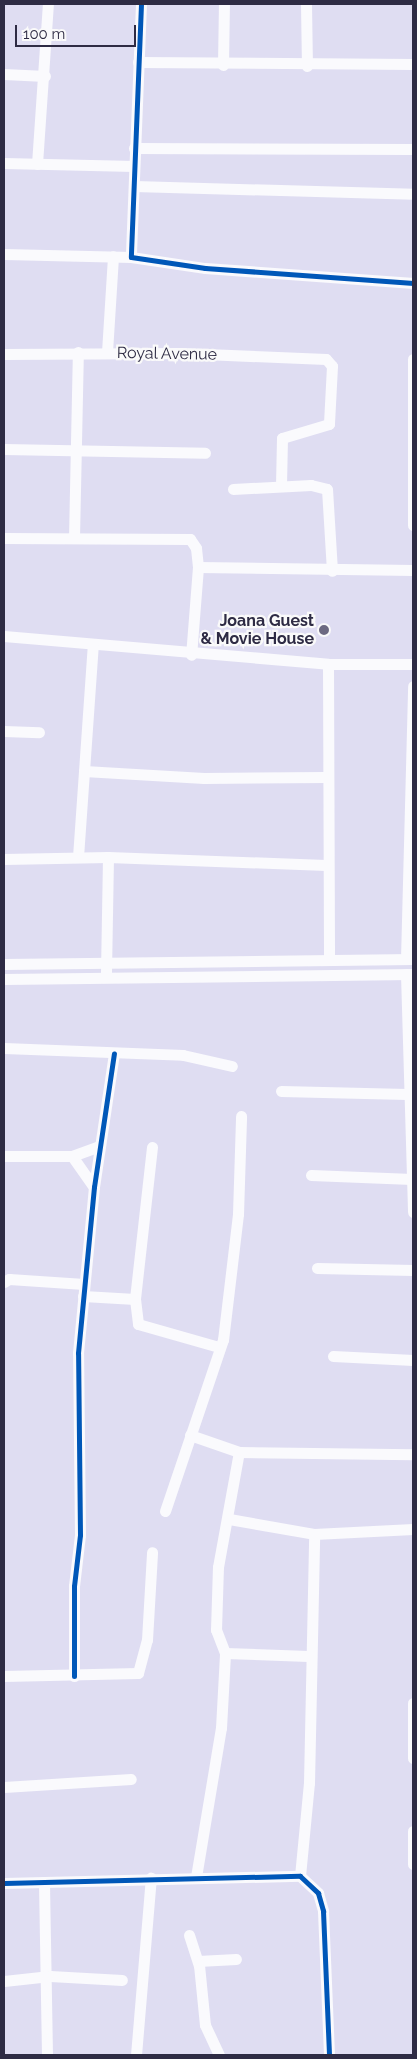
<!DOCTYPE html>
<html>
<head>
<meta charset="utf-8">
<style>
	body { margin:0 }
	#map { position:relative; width:417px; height:2059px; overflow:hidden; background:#dfddf2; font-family:Raleway,sans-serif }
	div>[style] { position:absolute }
	.minor>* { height:11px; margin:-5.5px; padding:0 5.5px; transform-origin:5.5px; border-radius:5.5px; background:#fafafd }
	.cycleway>* { height:5px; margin:-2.5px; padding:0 2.5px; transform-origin:2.5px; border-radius:2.5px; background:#0057b8 }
	.dots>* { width:14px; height:14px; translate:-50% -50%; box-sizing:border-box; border:2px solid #fafafa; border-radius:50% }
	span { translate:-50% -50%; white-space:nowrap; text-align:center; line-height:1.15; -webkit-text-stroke:4.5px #fafafa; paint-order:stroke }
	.street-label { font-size:16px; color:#2e2b44 }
	.poi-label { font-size:16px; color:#2e2b44; font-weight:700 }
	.right { translate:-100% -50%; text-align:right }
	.frame { position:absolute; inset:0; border:5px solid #2e2b44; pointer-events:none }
	.scale { position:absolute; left:15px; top:25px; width:121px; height:22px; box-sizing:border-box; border:2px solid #2e2b44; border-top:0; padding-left:6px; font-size:15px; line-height:18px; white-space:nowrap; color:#2e2b44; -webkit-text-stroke:4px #fafafa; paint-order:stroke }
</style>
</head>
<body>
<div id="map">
	<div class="minor">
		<div style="left:141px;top:4px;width:253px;rotate:92.3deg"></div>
		<div style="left:131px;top:257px;width:75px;rotate:8.5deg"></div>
		<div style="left:205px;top:268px;width:209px;rotate:4.1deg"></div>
		<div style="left:306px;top:4px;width:62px;rotate:89.1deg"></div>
		<div style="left:138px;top:62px;width:275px;rotate:0.4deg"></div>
		<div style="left:223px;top:65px;width:61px;rotate:-89.1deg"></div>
		<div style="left:4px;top:74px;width:41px;rotate:2.8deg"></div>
		<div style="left:134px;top:148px;width:279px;rotate:0.2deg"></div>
		<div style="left:4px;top:163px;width:130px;rotate:1.3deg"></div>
		<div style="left:37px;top:164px;width:160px;rotate:-86.1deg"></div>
		<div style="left:134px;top:186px;width:279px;rotate:1.6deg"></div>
		<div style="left:4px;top:254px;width:127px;rotate:1.4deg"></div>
		<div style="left:107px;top:352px;width:96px;rotate:-86.4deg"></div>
		<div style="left:4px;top:354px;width:177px;rotate:-0.3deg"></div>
		<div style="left:181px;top:353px;width:145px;rotate:2.4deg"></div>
		<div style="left:326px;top:359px;width:9px;rotate:49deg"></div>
		<div style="left:332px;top:366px;width:58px;rotate:93deg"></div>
		<div style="left:329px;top:424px;width:49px;rotate:163.4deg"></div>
		<div style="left:282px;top:438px;width:48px;rotate:91.2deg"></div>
		<div style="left:413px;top:359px;width:166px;rotate:90deg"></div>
		<div style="left:4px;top:449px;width:201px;rotate:1.1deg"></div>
		<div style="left:233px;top:489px;width:78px;rotate:-2.9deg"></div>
		<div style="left:311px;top:485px;width:16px;rotate:14deg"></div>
		<div style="left:327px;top:489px;width:82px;rotate:86.5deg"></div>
		<div style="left:4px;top:538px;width:186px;rotate:0.3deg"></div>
		<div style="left:190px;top:539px;width:11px;rotate:56deg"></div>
		<div style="left:196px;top:548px;width:19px;rotate:84deg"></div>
		<div style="left:198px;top:567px;width:88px;rotate:94.5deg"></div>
		<div style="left:74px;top:538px;width:186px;rotate:-88.8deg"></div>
		<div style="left:198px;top:567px;width:215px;rotate:0.8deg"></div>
		<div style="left:4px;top:636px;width:325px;rotate:4.9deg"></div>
		<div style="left:328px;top:664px;width:85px"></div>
		<div style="left:328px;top:664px;width:296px;rotate:89.8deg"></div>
		<div style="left:4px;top:731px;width:35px;rotate:2deg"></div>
		<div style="left:84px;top:771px;width:120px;rotate:3.3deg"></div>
		<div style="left:204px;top:778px;width:122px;rotate:-0.5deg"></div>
		<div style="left:78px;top:857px;width:213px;rotate:-86deg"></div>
		<div style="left:4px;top:859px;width:104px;rotate:-1.1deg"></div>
		<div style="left:108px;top:857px;width:218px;rotate:2.1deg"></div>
		<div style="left:406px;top:959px;width:273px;rotate:-88.5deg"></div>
		<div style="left:4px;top:964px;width:409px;rotate:-0.7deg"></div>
		<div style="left:106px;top:972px;width:115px;rotate:-89deg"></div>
		<div style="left:406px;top:974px;width:238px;rotate:88.3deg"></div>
		<div style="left:4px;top:979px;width:409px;rotate:-0.7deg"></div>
		<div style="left:4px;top:1048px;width:179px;rotate:2.2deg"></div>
		<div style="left:183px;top:1055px;width:50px;rotate:12.7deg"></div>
		<div style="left:281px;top:1091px;width:126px;rotate:1.4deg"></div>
		<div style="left:152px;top:1147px;width:153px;rotate:96.4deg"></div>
		<div style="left:135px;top:1299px;width:25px;rotate:83deg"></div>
		<div style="left:138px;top:1324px;width:84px;rotate:15.9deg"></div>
		<div style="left:4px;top:1156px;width:68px"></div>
		<div style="left:72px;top:1156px;width:38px;rotate:55deg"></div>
		<div style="left:72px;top:1156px;width:30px;rotate:-20deg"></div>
		<div style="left:311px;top:1175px;width:101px;rotate:2.3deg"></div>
		<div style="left:317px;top:1268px;width:96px;rotate:1.2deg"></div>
		<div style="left:4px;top:1282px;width:6px;rotate:-31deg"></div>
		<div style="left:9px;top:1279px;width:75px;rotate:3.8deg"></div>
		<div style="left:83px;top:1296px;width:52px;rotate:3.3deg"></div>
		<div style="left:333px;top:1356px;width:80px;rotate:2.9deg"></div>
		<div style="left:190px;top:1435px;width:52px;rotate:19.1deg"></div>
		<div style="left:239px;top:1452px;width:174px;rotate:0.7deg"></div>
		<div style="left:165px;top:1511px;width:181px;rotate:-71.3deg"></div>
		<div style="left:223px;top:1340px;width:127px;rotate:-83.2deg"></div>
		<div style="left:238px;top:1214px;width:98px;rotate:-88.2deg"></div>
		<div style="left:229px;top:1519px;width:86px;rotate:10deg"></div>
		<div style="left:314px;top:1534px;width:99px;rotate:-2.9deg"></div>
		<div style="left:225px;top:1653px;width:83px;rotate:2.1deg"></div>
		<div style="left:4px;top:1676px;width:134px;rotate:-1.3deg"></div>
		<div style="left:138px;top:1673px;width:34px;rotate:-75deg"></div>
		<div style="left:147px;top:1640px;width:88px;rotate:-86.7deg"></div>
		<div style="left:74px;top:1676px;width:90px;rotate:-90deg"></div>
		<div style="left:74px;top:1586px;width:51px;rotate:-83.3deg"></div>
		<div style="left:80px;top:1535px;width:182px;rotate:-90.6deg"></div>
		<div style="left:78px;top:1353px;width:167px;rotate:-84.5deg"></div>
		<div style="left:94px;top:1187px;width:135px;rotate:-81.5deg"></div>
		<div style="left:413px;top:1703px;width:55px;rotate:90deg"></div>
		<div style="left:4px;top:1787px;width:127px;rotate:-3.6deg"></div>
		<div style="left:413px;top:1831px;width:33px;rotate:90deg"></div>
		<div style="left:300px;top:1876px;width:93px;rotate:-84.5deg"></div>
		<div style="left:309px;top:1783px;width:249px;rotate:-88.8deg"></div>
		<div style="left:196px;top:1877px;width:151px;rotate:-80.5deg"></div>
		<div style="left:221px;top:1728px;width:75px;rotate:-86.9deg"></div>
		<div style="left:225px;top:1653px;width:25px;rotate:-111deg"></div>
		<div style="left:216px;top:1630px;width:63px;rotate:-88.2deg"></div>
		<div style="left:218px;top:1567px;width:117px;rotate:-79.7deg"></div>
		<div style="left:4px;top:1883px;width:296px;rotate:-1.4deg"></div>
		<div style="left:300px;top:1876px;width:25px;rotate:43deg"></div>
		<div style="left:318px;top:1893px;width:19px;rotate:74deg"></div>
		<div style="left:323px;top:1911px;width:144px;rotate:87.6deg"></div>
		<div style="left:44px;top:1883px;width:172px;rotate:89deg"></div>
		<div style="left:189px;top:1935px;width:32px;rotate:72deg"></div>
		<div style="left:199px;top:1965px;width:60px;rotate:84.3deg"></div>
		<div style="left:205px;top:2025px;width:33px;rotate:65deg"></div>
		<div style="left:198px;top:1961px;width:38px;rotate:-3deg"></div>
		<div style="left:4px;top:1981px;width:46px;rotate:-6.2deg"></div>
		<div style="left:50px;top:1976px;width:72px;rotate:3.2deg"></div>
		<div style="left:136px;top:2055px;width:178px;rotate:-85.2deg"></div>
	</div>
	<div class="cycleway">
		<div style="left:141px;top:4px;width:253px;rotate:92.3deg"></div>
		<div style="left:131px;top:257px;width:75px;rotate:8.5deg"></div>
		<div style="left:205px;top:268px;width:209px;rotate:4.1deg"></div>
		<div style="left:74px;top:1676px;width:90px;rotate:-90deg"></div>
		<div style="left:74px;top:1586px;width:51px;rotate:-83.3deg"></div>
		<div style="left:80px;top:1535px;width:182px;rotate:-90.6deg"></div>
		<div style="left:78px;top:1353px;width:167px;rotate:-84.5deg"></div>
		<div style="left:94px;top:1187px;width:135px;rotate:-81.5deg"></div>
		<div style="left:4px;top:1883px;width:296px;rotate:-1.4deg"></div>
		<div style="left:300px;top:1876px;width:25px;rotate:43deg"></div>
		<div style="left:318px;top:1893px;width:19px;rotate:74deg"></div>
		<div style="left:323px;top:1911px;width:144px;rotate:87.6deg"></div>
	</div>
	<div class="dots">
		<div style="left:324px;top:630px;background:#6c6981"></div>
	</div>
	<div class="street-label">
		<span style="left:167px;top:354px;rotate:1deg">Royal Avenue</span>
	</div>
	<div class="poi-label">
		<span class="right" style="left:314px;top:630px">Joana Guest<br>&amp; Movie House</span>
	</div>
	<div class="frame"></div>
	<div class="scale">100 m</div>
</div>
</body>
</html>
